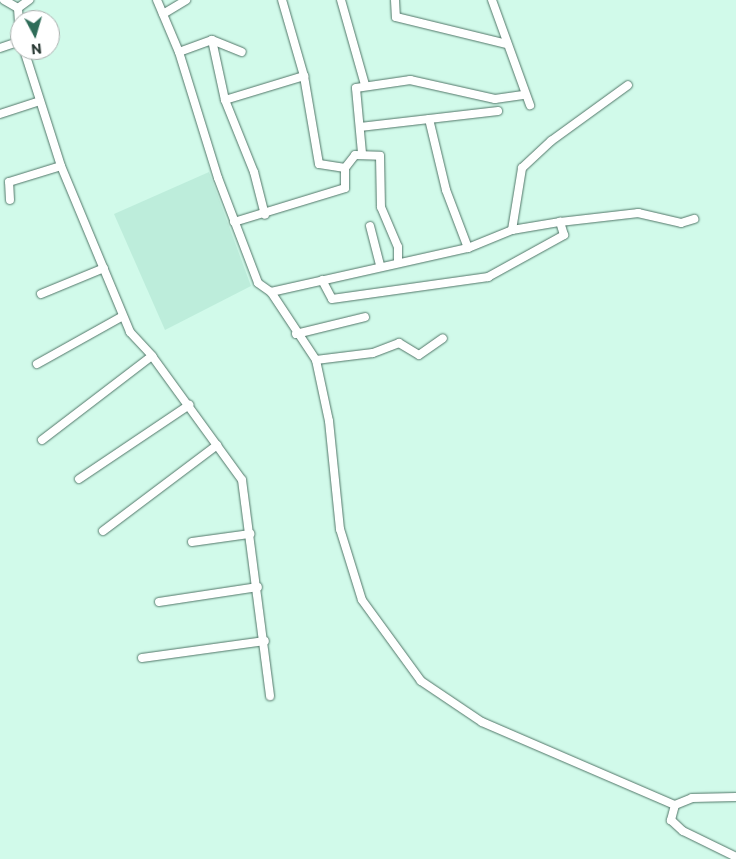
<!DOCTYPE html>
<html>
<head>
<meta charset="utf-8">
<style>
	body { margin:0 }
	#map { position:relative; width:736px; height:859px; overflow:hidden; background:#d1faea; font-family:Commissioner,sans-serif }
	div>[style] { position:absolute }
	.built>* { inset:0; background:#bdeddb }
	.roads { filter:drop-shadow(0 0 1px #517668) drop-shadow(0 0 1px #517668) }
	.minor>* { height:8px; margin:-4px; padding:0 4px; transform-origin:4px; border-radius:4px; background:#fff }
	span { translate:-50% -50%; white-space:nowrap; text-align:center; line-height:1.15; -webkit-text-stroke:5px #fff; paint-order:stroke }
	.north { position:absolute; left:10px; top:10px; width:50px; height:50px; box-sizing:border-box; background:#fff; border:1px solid #aab0ae; border-radius:50%; rotate:174deg; font-size:14px; font-weight:700; line-height:20px; text-align:center; color:#2a3a34 }
	.north::after { content:''; display:block; margin:auto; width:18px; height:22px; background:#2e6c58; clip-path:polygon(50% 0,100% 100%,50% 72%,0 100%) }
</style>
</head>
<body>
<div id="map">
	<div class="built">
		<div style="clip-path:polygon(209px 172px,251px 286px,165px 330px,114px 214px)"></div>
	</div>
	<div class="roads">
		<div class="minor">
			<div style="left:4px;top:0;width:16px;rotate:30deg"></div>
			<div style="left:157px;top:0;width:56px;rotate:67.1deg"></div>
			<div style="left:179px;top:52px;width:132px;rotate:72.8deg"></div>
			<div style="left:218px;top:178px;width:112px;rotate:69.1deg"></div>
			<div style="left:258px;top:283px;width:16px;rotate:35deg"></div>
			<div style="left:271px;top:292px;width:82px;rotate:56.5deg"></div>
			<div style="left:316px;top:360px;width:62px;rotate:78deg"></div>
			<div style="left:329px;top:421px;width:109px;rotate:84.2deg"></div>
			<div style="left:340px;top:529px;width:74px;rotate:72.8deg"></div>
			<div style="left:362px;top:600px;width:100px;rotate:53.9deg"></div>
			<div style="left:421px;top:681px;width:73px;rotate:33.9deg"></div>
			<div style="left:482px;top:722px;width:210px;rotate:23.3deg"></div>
			<div style="left:675px;top:805px;width:18px;rotate:-22deg"></div>
			<div style="left:692px;top:798px;width:44px;rotate:-1.3deg"></div>
			<div style="left:341px;top:0;width:88px;rotate:74.2deg"></div>
			<div style="left:395px;top:0;width:17px;rotate:87deg"></div>
			<div style="left:396px;top:17px;width:114px;rotate:13.7deg"></div>
			<div style="left:492px;top:0;width:112px;rotate:70.1deg"></div>
			<div style="left:163px;top:14px;width:27px;rotate:-31deg"></div>
			<div style="left:20px;top:37px;width:29px;rotate:-94deg"></div>
			<div style="left:18px;top:8px;width:14px;rotate:-36deg"></div>
			<div style="left:212px;top:40px;width:61px;rotate:77.8deg"></div>
			<div style="left:225px;top:100px;width:78px;rotate:68.1deg"></div>
			<div style="left:254px;top:172px;width:44px;rotate:75.7deg"></div>
			<div style="left:0;top:48px;width:21px;rotate:-19deg"></div>
			<div style="left:24px;top:50px;width:122px;rotate:72.3deg"></div>
			<div style="left:61px;top:166px;width:180px;rotate:67.4deg"></div>
			<div style="left:130px;top:332px;width:33px;rotate:47deg"></div>
			<div style="left:152px;top:356px;width:153px;rotate:54deg"></div>
			<div style="left:242px;top:480px;width:218px;rotate:82.6deg"></div>
			<div style="left:179px;top:52px;width:35px;rotate:-20deg"></div>
			<div style="left:212px;top:40px;width:32px;rotate:22deg"></div>
			<div style="left:225px;top:100px;width:83px;rotate:-16.9deg"></div>
			<div style="left:0;top:114px;width:42px;rotate:-18deg"></div>
			<div style="left:429px;top:119px;width:73px;rotate:76.5deg"></div>
			<div style="left:446px;top:190px;width:62px;rotate:69.2deg"></div>
			<div style="left:360px;top:127px;width:139px;rotate:-6.6deg"></div>
			<div style="left:362px;top:153px;width:65px;rotate:-95.3deg"></div>
			<div style="left:356px;top:88px;width:55px;rotate:-8.4deg"></div>
			<div style="left:410px;top:80px;width:87px;rotate:12.6deg"></div>
			<div style="left:495px;top:99px;width:30px;rotate:-8deg"></div>
			<div style="left:345px;top:168px;width:16px;rotate:-52deg"></div>
			<div style="left:355px;top:155px;width:25px;rotate:2deg"></div>
			<div style="left:380px;top:156px;width:51px;rotate:88.9deg"></div>
			<div style="left:381px;top:207px;width:43px;rotate:67deg"></div>
			<div style="left:398px;top:247px;width:14px;rotate:90deg"></div>
			<div style="left:10px;top:200px;width:18px;rotate:-93deg"></div>
			<div style="left:9px;top:182px;width:54px;rotate:-17.1deg"></div>
			<div style="left:234px;top:222px;width:116px;rotate:-17deg"></div>
			<div style="left:345px;top:188px;width:20px;rotate:-90deg"></div>
			<div style="left:345px;top:168px;width:26px;rotate:-171deg"></div>
			<div style="left:319px;top:164px;width:89px;rotate:-99.7deg"></div>
			<div style="left:304px;top:76px;width:79px;rotate:-106.1deg"></div>
			<div style="left:370px;top:226px;width:40px;rotate:75.6deg"></div>
			<div style="left:512px;top:230px;width:63px;rotate:-80.8deg"></div>
			<div style="left:522px;top:168px;width:40px;rotate:-43deg"></div>
			<div style="left:551px;top:141px;width:95px;rotate:-36deg"></div>
			<div style="left:322px;top:280px;width:21px;rotate:62deg"></div>
			<div style="left:332px;top:299px;width:158px;rotate:-8deg"></div>
			<div style="left:488px;top:277px;width:87px;rotate:-28.9deg"></div>
			<div style="left:564px;top:235px;width:14px;rotate:-107deg"></div>
			<div style="left:271px;top:292px;width:202px;rotate:-12.6deg"></div>
			<div style="left:468px;top:248px;width:48px;rotate:-22.2deg"></div>
			<div style="left:512px;top:230px;width:49px;rotate:-9.5deg"></div>
			<div style="left:560px;top:222px;width:79px;rotate:-6.6deg"></div>
			<div style="left:638px;top:213px;width:44px;rotate:13.1deg"></div>
			<div style="left:681px;top:223px;width:14px;rotate:-17deg"></div>
			<div style="left:41px;top:294px;width:68px;rotate:-22.4deg"></div>
			<div style="left:296px;top:334px;width:71px;rotate:-13.8deg"></div>
			<div style="left:316px;top:360px;width:57px;rotate:-7deg"></div>
			<div style="left:373px;top:353px;width:28px;rotate:-21deg"></div>
			<div style="left:399px;top:343px;width:23px;rotate:31deg"></div>
			<div style="left:419px;top:355px;width:29px;rotate:-35deg"></div>
			<div style="left:37px;top:364px;width:98px;rotate:-29.2deg"></div>
			<div style="left:42px;top:440px;width:138px;rotate:-37.4deg"></div>
			<div style="left:79px;top:479px;width:133px;rotate:-33.9deg"></div>
			<div style="left:103px;top:531px;width:143px;rotate:-37deg"></div>
			<div style="left:192px;top:542px;width:59px;rotate:-7.9deg"></div>
			<div style="left:159px;top:602px;width:100px;rotate:-8.6deg"></div>
			<div style="left:142px;top:658px;width:124px;rotate:-7.9deg"></div>
			<div style="left:675px;top:805px;width:16px;rotate:105deg"></div>
			<div style="left:671px;top:820px;width:16px;rotate:43deg"></div>
			<div style="left:683px;top:831px;width:59px;rotate:26.1deg"></div>
		</div>
	</div>
	<div class="north">N</div>
</div>
</body>
</html>
